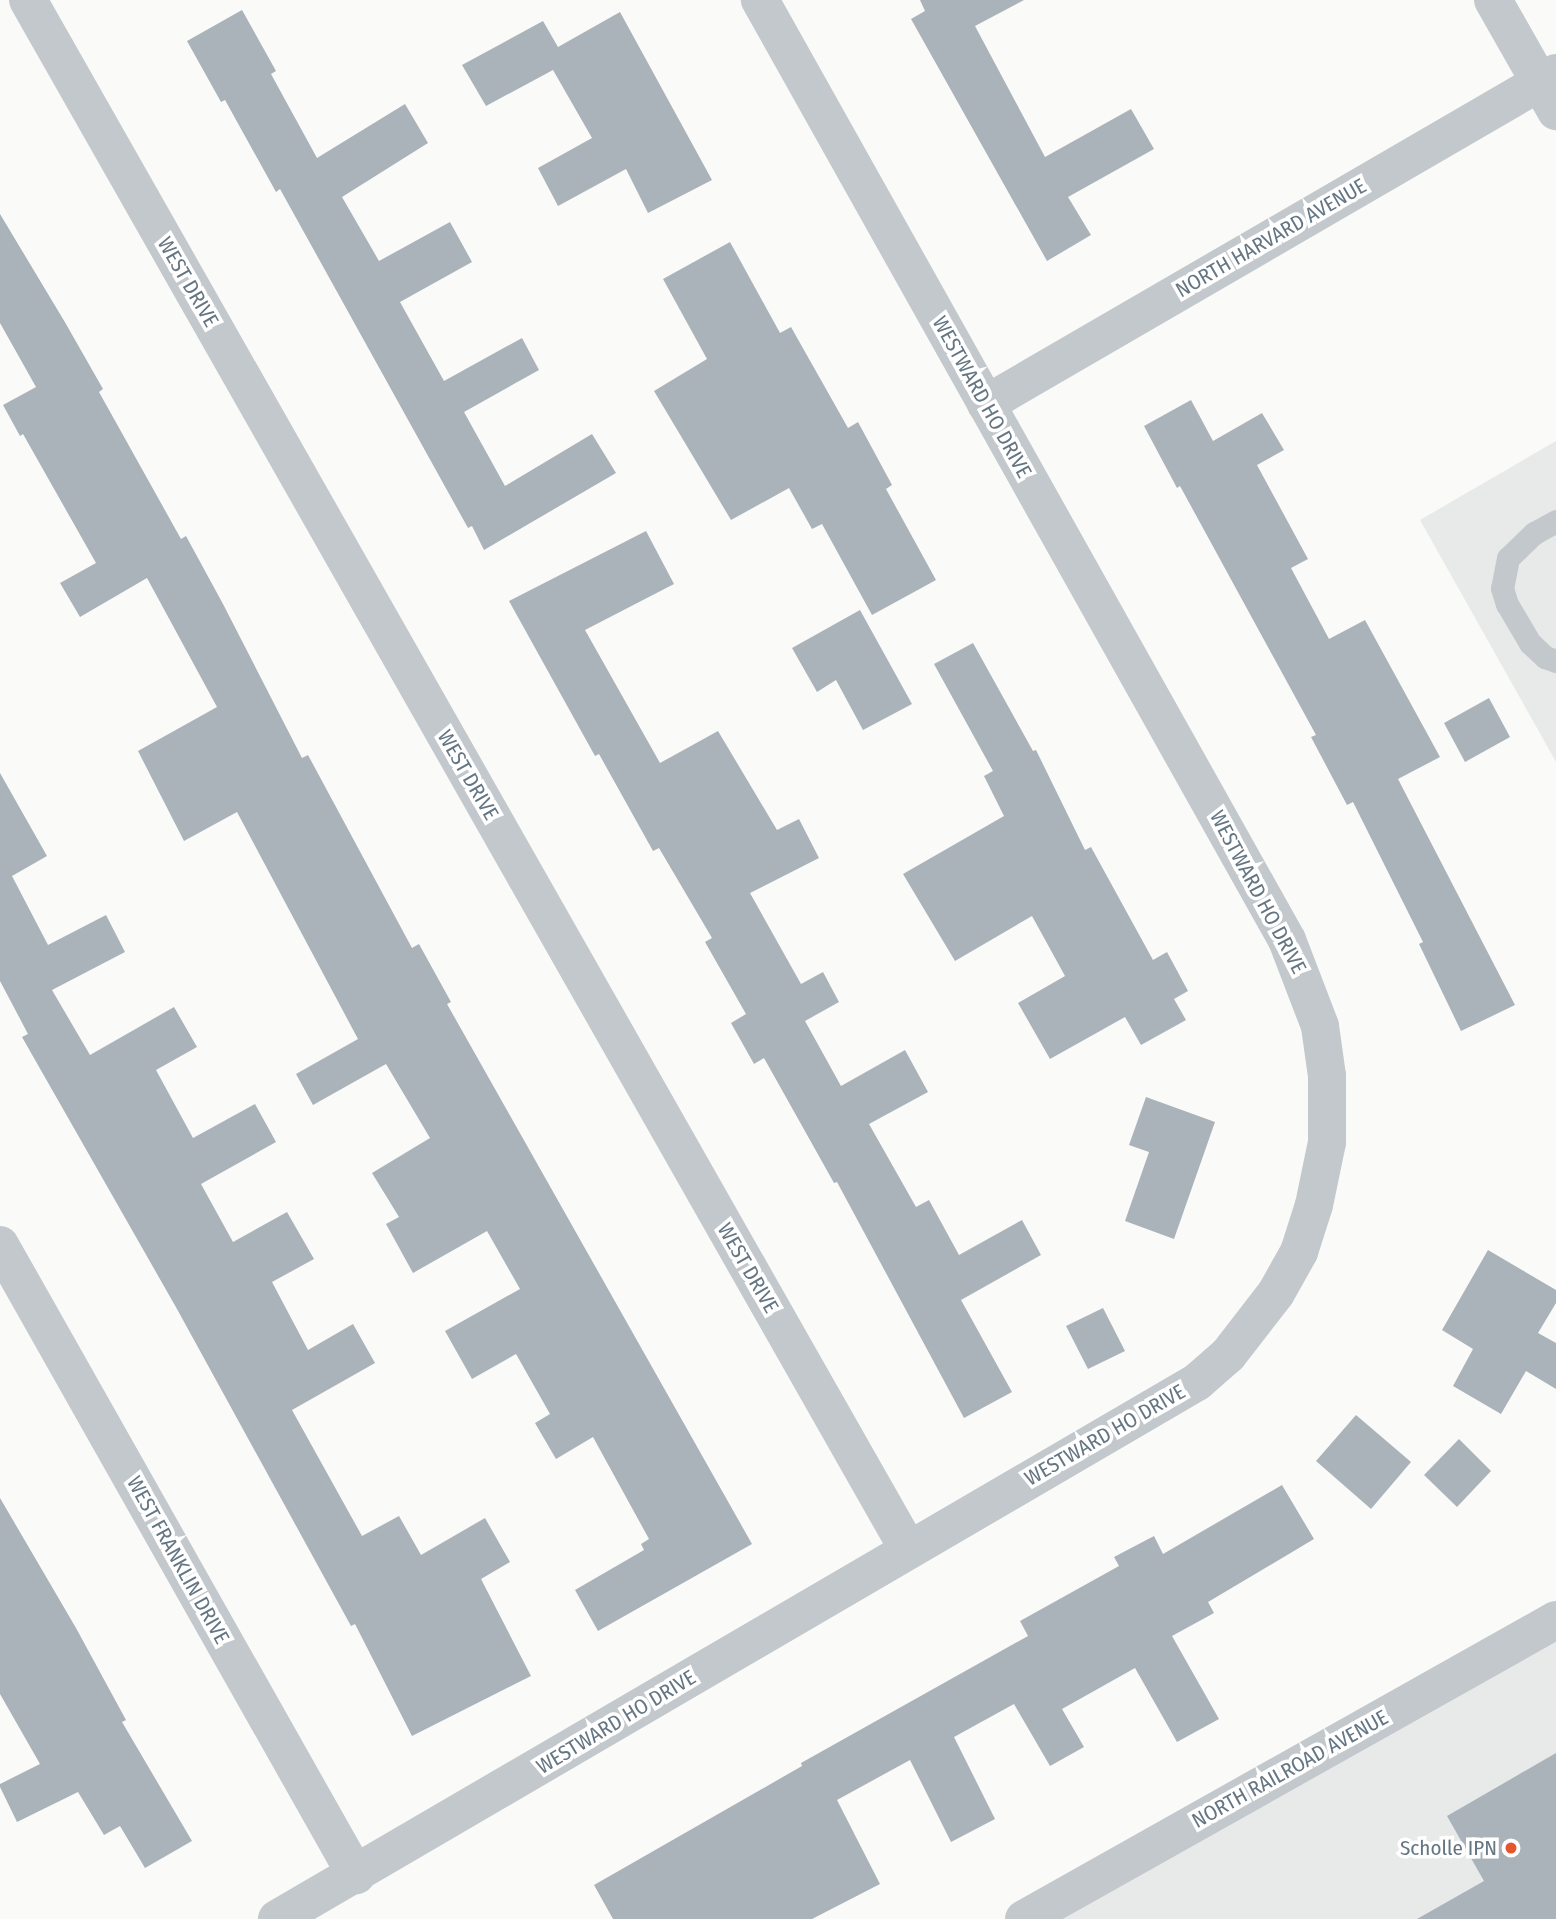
<!DOCTYPE html>
<html>
<head>
<meta charset="utf-8">
<style>
	body { margin:0 }
	#map { position:relative; width:1556px; height:1919px; overflow:hidden; background:#fafaf8; font-family:"Fira Sans Condensed",sans-serif }
	div>[style] { position:absolute }
	.built>* { inset:0; background:#e8e9e9 }
	.building>* { inset:0; background:#aab3b9 }
	.service>* { height:23px; margin:-11.5px; padding:0 11.5px; transform-origin:11.5px; border-radius:11.5px; background:#c3c8cc }
	.minor>* { height:38px; margin:-19px; padding:0 19px; transform-origin:19px; border-radius:19px; background:#c3c8cc }
	.dots>* { width:19px; height:19px; translate:-50% -50%; box-sizing:border-box; border:4px solid #fff; border-radius:50% }
	span { translate:-50% -50%; white-space:nowrap; text-align:center; line-height:1.15; -webkit-text-stroke:7px #fff; paint-order:stroke }
	.street-label { font-size:21px; color:#657683 }
	.poi-label { font-size:21px; color:#657683 }
	.right { translate:-100% -50%; text-align:right }
</style>
</head>
<body>
<div id="map">
	<div class="built">
		<div style="clip-path:polygon(1556px 441px,1556px 762px,1420px 520px)"></div>
		<div style="clip-path:polygon(1556px 1620px,1556px 1919px,1024px 1919px)"></div>
	</div>
	<div class="building">
		<div style="clip-path:polygon(920px 0,1024px 0,975px 26px,1045px 157px,1131px 109px,1154px 149px,1068px 197px,1091px 235px,1047px 261px,911px 19px,925px 11px)"></div>
		<div style="clip-path:polygon(242px 10px,276px 71px,271px 74px,317px 158px,405px 104px,428px 143px,342px 197px,379px 261px,450px 222px,472px 262px,400px 302px,444px 381px,522px 338px,539px 370px,464px 412px,505px 486px,592px 434px,616px 473px,484px 550px,472px 526px,468px 528px,280px 189px,276px 192px,225px 100px,221px 102px,187px 41px)"></div>
		<div style="clip-path:polygon(620px 12px,712px 180px,648px 213px,626px 169px,558px 206px,538px 168px,592px 138px,553px 70px,486px 106px,462px 65px,543px 21px,558px 47px)"></div>
		<div style="clip-path:polygon(0 214px,66px 324px,103px 389px,99px 392px,181px 539px,186px 536px,223px 604px,302px 758px,308px 755px,412px 948px,419px 944px,451px 1002px,447px 1004px,752px 1544px,598px 1631px,575px 1590px,644px 1550px,641px 1544px,649px 1539px,593px 1437px,556px 1459px,535px 1423px,550px 1414px,516px 1354px,472px 1379px,445px 1331px,520px 1289px,487px 1231px,413px 1273px,386px 1224px,399px 1217px,372px 1173px,430px 1138px,386px 1064px,313px 1105px,296px 1074px,358px 1039px,237px 812px,184px 841px,138px 751px,217px 707px,147px 578px,80px 617px,60px 583px,96px 563px,23px 434px,20px 436px,3px 405px,36px 387px,0 323px)"></div>
		<div style="clip-path:polygon(730px 242px,780px 333px,791px 327px,848px 428px,858px 422px,892px 485px,886px 489px,936px 580px,872px 615px,822px 524px,812px 529px,789px 488px,731px 520px,654px 391px,707px 359px,663px 279px)"></div>
		<div style="clip-path:polygon(1191px 400px,1213px 441px,1262px 413px,1284px 450px,1257px 465px,1308px 559px,1291px 568px,1329px 639px,1365px 620px,1440px 757px,1398px 779px,1515px 1005px,1461px 1031px,1419px 944px,1423px 942px,1353px 802px,1347px 805px,1311px 737px,1316px 735px,1180px 486px,1177px 488px,1144px 426px)"></div>
		<div style="clip-path:polygon(646px 531px,674px 584px,585px 630px,660px 763px,718px 731px,777px 830px,799px 819px,819px 858px,750px 893px,801px 984px,823px 972px,839px 1002px,805px 1021px,841px 1086px,905px 1050px,928px 1092px,869px 1124px,916px 1207px,929px 1200px,959px 1255px,1022px 1220px,1041px 1255px,961px 1300px,1012px 1392px,964px 1418px,837px 1182px,834px 1183px,764px 1058px,754px 1064px,731px 1023px,746px 1014px,705px 942px,712px 938px,659px 848px,653px 851px,599px 754px,595px 756px,509px 601px)"></div>
		<div style="clip-path:polygon(860px 610px,912px 704px,863px 730px,836px 680px,817px 692px,792px 648px)"></div>
		<div style="clip-path:polygon(973px 643px,1033px 751px,1036px 750px,1085px 850px,1091px 847px,1153px 960px,1167px 952px,1188px 991px,1174px 999px,1186px 1020px,1141px 1045px,1125px 1017px,1050px 1059px,1018px 1003px,1065px 976px,1032px 916px,955px 961px,903px 874px,1004px 816px,984px 776px,993px 771px,934px 664px)"></div>
		<div style="clip-path:polygon(1489px 698px,1510px 737px,1465px 762px,1444px 723px)"></div>
		<div style="clip-path:polygon(0 773px,47px 856px,12px 876px,48px 945px,106px 915px,125px 952px,52px 990px,90px 1055px,174px 1007px,197px 1047px,156px 1070px,193px 1138px,255px 1104px,276px 1142px,201px 1184px,233px 1242px,287px 1212px,314px 1259px,272px 1282px,308px 1350px,353px 1324px,375px 1363px,292px 1410px,362px 1536px,399px 1516px,421px 1555px,485px 1518px,510px 1562px,481px 1579px,531px 1676px,412px 1736px,355px 1624px,351px 1626px,177px 1309px,22px 1037px,28px 1034px,0 981px)"></div>
		<div style="clip-path:polygon(1146px 1097px,1215px 1122px,1174px 1239px,1125px 1221px,1149px 1152px,1129px 1145px)"></div>
		<div style="clip-path:polygon(1488px 1250px,1556px 1290px,1556px 1303px,1538px 1333px,1556px 1343px,1556px 1389px,1526px 1371px,1501px 1414px,1453px 1386px,1473px 1349px,1442px 1330px)"></div>
		<div style="clip-path:polygon(1103px 1308px,1125px 1351px,1088px 1369px,1066px 1326px)"></div>
		<div style="clip-path:polygon(1356px 1415px,1411px 1462px,1371px 1509px,1316px 1461px)"></div>
		<div style="clip-path:polygon(1459px 1439px,1491px 1471px,1457px 1507px,1424px 1475px)"></div>
		<div style="clip-path:polygon(1282px 1485px,1314px 1539px,1208px 1602px,1214px 1613px,1172px 1636px,1219px 1719px,1177px 1742px,1135px 1668px,1062px 1709px,1084px 1747px,1050px 1766px,1014px 1704px,954px 1737px,995px 1819px,951px 1842px,910px 1760px,837px 1800px,880px 1884px,812px 1919px,613px 1919px,594px 1885px,802px 1766px,801px 1763px,1028px 1636px,1020px 1621px,1119px 1566px,1114px 1557px,1154px 1536px,1163px 1554px)"></div>
		<div style="clip-path:polygon(0 1498px,76px 1628px,126px 1720px,122px 1722px,192px 1841px,145px 1868px,120px 1826px,104px 1835px,78px 1792px,17px 1822px,0 1787px,0 1784px,40px 1764px,0 1694px)"></div>
		<div style="clip-path:polygon(1556px 1753px,1556px 1919px,1417px 1919px,1484px 1881px,1447px 1816px)"></div>
	</div>
	<div class="service">
		<div style="left:1556px;top:521px;width:25px;rotate:151deg"></div>
		<div style="left:1534px;top:533px;width:36px;rotate:136deg"></div>
		<div style="left:1508px;top:558px;width:31px;rotate:101deg"></div>
		<div style="left:1502px;top:588px;width:17px;rotate:73deg"></div>
		<div style="left:1507px;top:604px;width:45px;rotate:59.5deg"></div>
		<div style="left:1530px;top:643px;width:21px;rotate:43deg"></div>
		<div style="left:1545px;top:657px;width:12px;rotate:20deg"></div>
	</div>
	<div class="minor">
		<div style="left:28px;top:0;width:1782px;rotate:60.4deg"></div>
		<div style="left:1493px;top:0;width:128px;rotate:60.4deg"></div>
		<div style="left:986px;top:404px;width:659px;rotate:-30.14deg"></div>
		<div style="left:0;top:1245px;width:724px;rotate:60.53deg"></div>
		<div style="left:277px;top:1919px;width:1065px;rotate:-30.27deg"></div>
		<div style="left:1197px;top:1382px;width:41px;rotate:-41.1deg"></div>
		<div style="left:1228px;top:1355px;width:78px;rotate:-52.3deg"></div>
		<div style="left:1276px;top:1293px;width:47px;rotate:-60.7deg"></div>
		<div style="left:1299px;top:1252px;width:49px;rotate:-72.3deg"></div>
		<div style="left:1314px;top:1205px;width:64px;rotate:-78.3deg"></div>
		<div style="left:1327px;top:1142px;width:66px;rotate:-90deg"></div>
		<div style="left:1327px;top:1076px;width:50px;rotate:-98deg"></div>
		<div style="left:1320px;top:1026px;width:92px;rotate:-111deg"></div>
		<div style="left:1287px;top:940px;width:1078px;rotate:-119.28deg"></div>
		<div style="left:1024px;top:1919px;width:610px;rotate:-29.34deg"></div>
	</div>
	<div class="dots">
		<div style="left:1511px;top:1848px;background:#e4572e"></div>
	</div>
	<div class="street-label">
		<span style="left:1271px;top:238px;rotate:-30deg">NORTH HARVARD AVENUE</span>
		<span style="left:188px;top:282px;rotate:60deg">WEST DRIVE</span>
		<span style="left:982px;top:397px;rotate:61deg">WESTWARD HO DRIVE</span>
		<span style="left:468px;top:775px;rotate:60deg">WEST DRIVE</span>
		<span style="left:1258px;top:892px;rotate:62deg">WESTWARD HO DRIVE</span>
		<span style="left:748px;top:1268px;rotate:60deg">WEST DRIVE</span>
		<span style="left:1105px;top:1435px;rotate:-30deg">WESTWARD HO DRIVE</span>
		<span style="left:178px;top:1560px;rotate:61deg">WEST FRANKLIN DRIVE</span>
		<span style="left:616px;top:1722px;rotate:-31deg">WESTWARD HO DRIVE</span>
		<span style="left:1290px;top:1769px;rotate:-29deg">NORTH RAILROAD AVENUE</span>
	</div>
	<div class="poi-label">
		<span class="right" style="left:1497px;top:1848px">Scholle IPN</span>
	</div>
</div>
</body>
</html>
